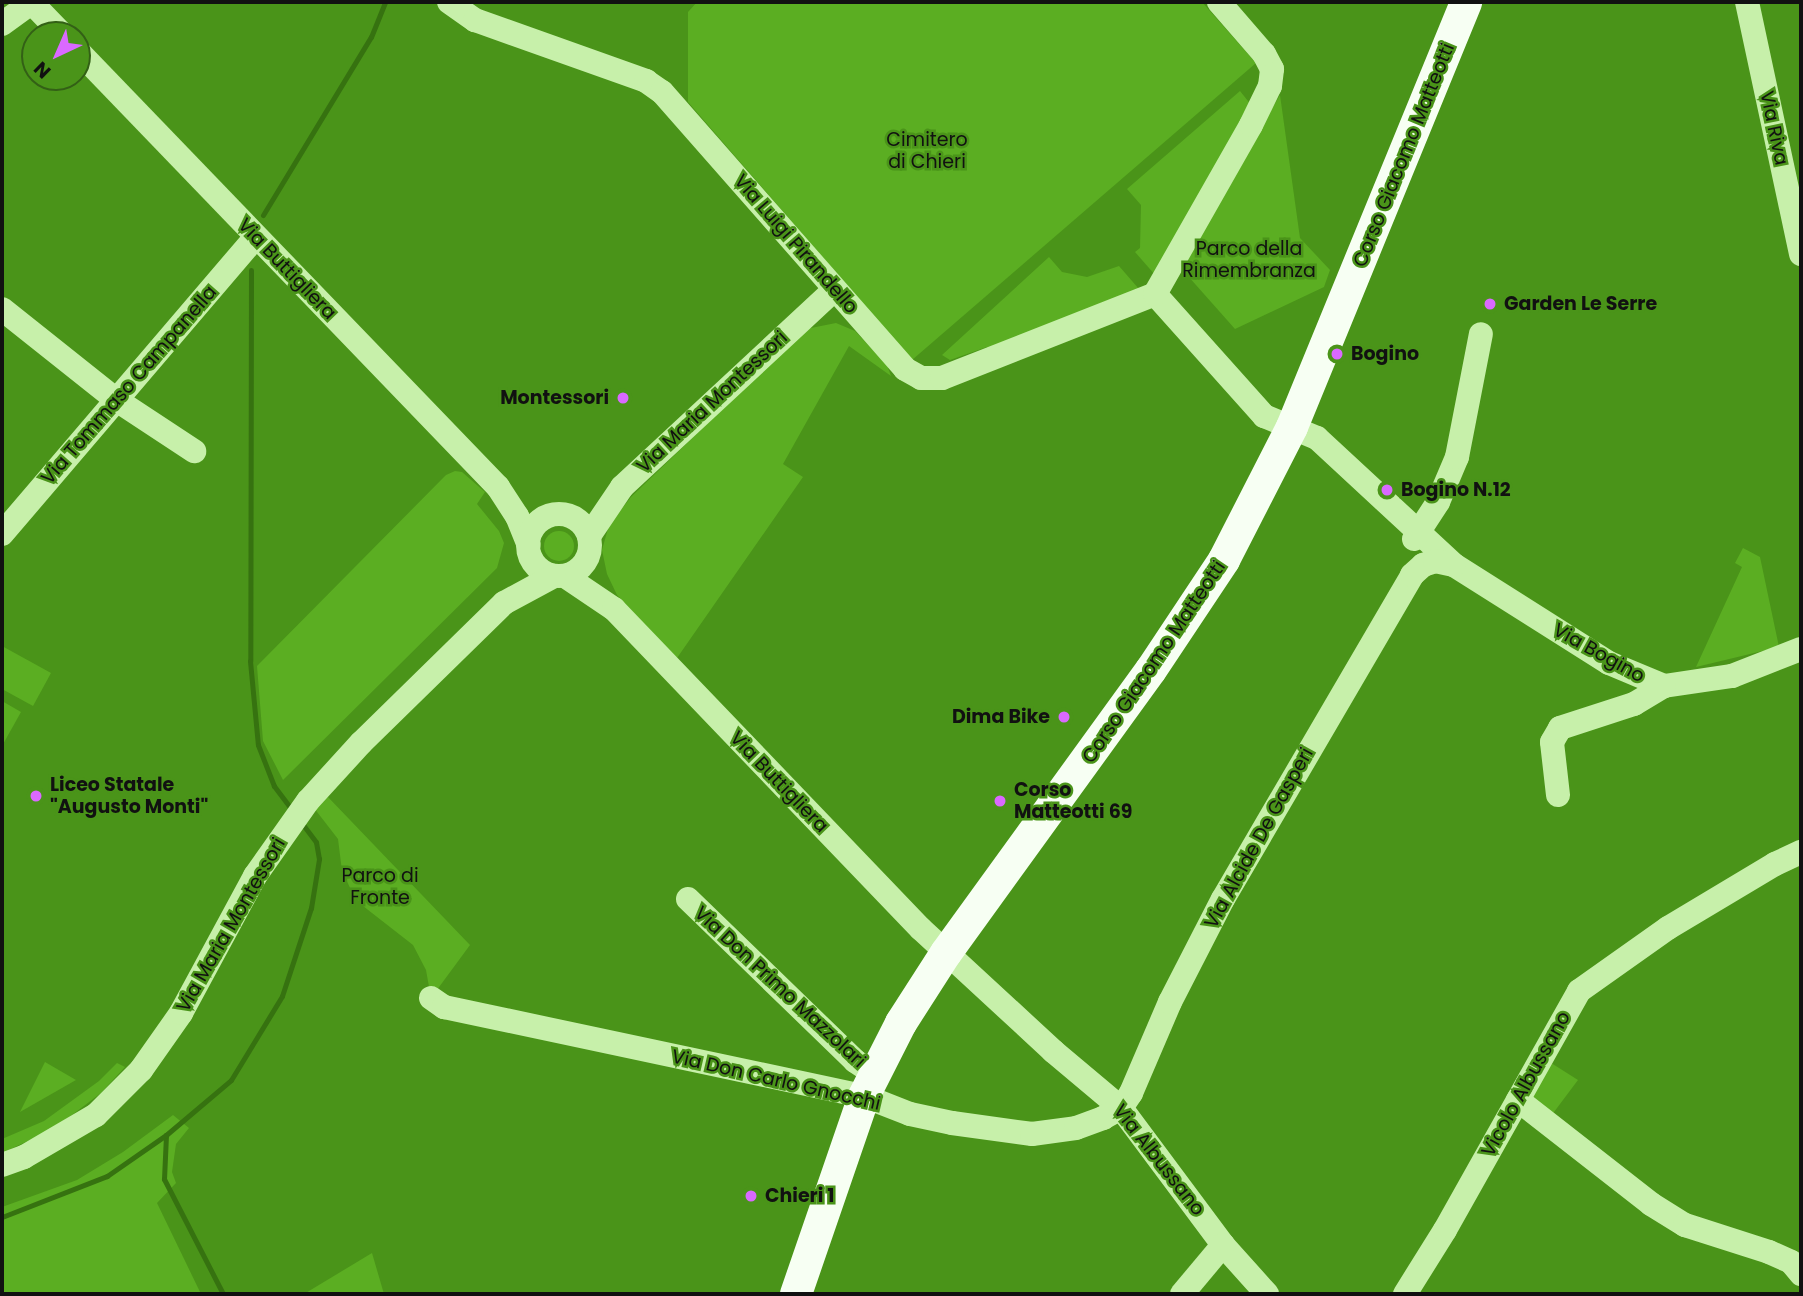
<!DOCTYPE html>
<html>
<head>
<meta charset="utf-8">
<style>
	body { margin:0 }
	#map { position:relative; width:1803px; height:1296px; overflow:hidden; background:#4a9419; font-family:Poppins,sans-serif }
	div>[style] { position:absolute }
	.green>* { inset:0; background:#5bae22 }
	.round { border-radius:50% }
	.stream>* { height:5px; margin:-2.5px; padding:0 2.5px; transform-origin:2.5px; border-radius:2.5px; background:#367210 }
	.minor>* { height:24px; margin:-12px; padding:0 12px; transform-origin:12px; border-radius:12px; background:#c7f0aa }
	.minor>.ring { margin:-12px; padding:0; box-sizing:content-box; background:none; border:24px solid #c7f0aa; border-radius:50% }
	.major>* { height:32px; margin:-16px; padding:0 16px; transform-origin:16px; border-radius:16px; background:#f7fff3 }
	.dots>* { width:19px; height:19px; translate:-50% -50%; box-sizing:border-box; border:4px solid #4a9419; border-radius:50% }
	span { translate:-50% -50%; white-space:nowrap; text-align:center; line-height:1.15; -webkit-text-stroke:5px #4a9419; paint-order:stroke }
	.street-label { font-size:19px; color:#111 }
	.park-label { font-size:19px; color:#111 }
	.poi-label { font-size:19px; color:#111; font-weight:700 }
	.left { translate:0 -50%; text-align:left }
	.right { translate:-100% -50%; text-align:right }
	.frame { position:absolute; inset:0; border:4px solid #111; pointer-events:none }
	.north { position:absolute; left:21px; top:21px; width:70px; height:70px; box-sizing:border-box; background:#4a9419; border:2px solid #336016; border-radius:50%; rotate:224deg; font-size:19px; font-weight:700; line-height:28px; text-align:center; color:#111 }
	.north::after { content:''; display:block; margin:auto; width:24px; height:32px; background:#da69ff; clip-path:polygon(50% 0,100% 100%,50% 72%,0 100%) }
</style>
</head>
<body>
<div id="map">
	<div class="green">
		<div style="clip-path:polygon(697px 2px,1202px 2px,1256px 63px,912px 360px,688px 102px,688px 12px)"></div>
		<div style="clip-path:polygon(1240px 91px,1252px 106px,1156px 276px,1135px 252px,1140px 248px,1141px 205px,1127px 189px)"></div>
		<div style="clip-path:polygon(1280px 95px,1300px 238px,1330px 270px,1324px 287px,1235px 329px,1180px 267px)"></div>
		<div style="clip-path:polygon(1049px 257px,1062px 272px,1087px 277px,1119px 266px,1139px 289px,989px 353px,987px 347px,950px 360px,942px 355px)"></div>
		<div style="clip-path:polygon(836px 323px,855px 331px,887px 365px,891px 376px,849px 346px,783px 464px,803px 477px,677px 658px,617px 595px,607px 574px,602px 550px,609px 525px,631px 497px,806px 329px)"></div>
		<div style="clip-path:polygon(455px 471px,462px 472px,485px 492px,477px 504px,499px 531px,504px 543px,497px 568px,283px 780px,263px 741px,257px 666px,446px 475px)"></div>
		<div class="round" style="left:544px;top:531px;width:30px;height:30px"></div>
		<div style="clip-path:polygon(1743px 548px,1760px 557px,1779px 647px,1696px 667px,1742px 567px,1735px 563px)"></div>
		<div style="clip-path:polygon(2px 646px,51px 673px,33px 706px,2px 689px)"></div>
		<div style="clip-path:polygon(2px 701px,21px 712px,2px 746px)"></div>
		<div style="clip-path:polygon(327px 796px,470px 945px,431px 998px,426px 970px,413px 945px,363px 906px,352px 892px,342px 871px,338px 839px,314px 808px)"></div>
		<div style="clip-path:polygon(1548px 1061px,1578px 1080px,1551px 1116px,1525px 1101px)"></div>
		<div style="clip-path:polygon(45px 1062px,76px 1080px,20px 1112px)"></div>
		<div style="clip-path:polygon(117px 1063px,125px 1067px,101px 1093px,72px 1115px,45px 1133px,2px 1153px,2px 1139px,44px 1121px,99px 1081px)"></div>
		<div style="clip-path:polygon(173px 1115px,189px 1128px,176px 1144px,172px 1172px,176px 1183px,157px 1203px,201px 1294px,2px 1294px,2px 1207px,77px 1180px,123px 1152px)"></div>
		<div style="clip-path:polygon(372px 1253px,384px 1294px,304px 1294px)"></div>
	</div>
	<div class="stream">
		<div style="left:263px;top:215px;width:208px;rotate:-58.8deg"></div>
		<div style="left:371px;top:37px;width:38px;rotate:-68deg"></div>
		<div style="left:251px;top:270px;width:391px;rotate:90.1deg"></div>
		<div style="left:250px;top:661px;width:84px;rotate:84.6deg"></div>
		<div style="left:258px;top:745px;width:44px;rotate:68.7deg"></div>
		<div style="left:274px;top:786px;width:31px;rotate:53deg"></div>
		<div style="left:166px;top:1135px;width:44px;rotate:92.6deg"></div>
		<div style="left:164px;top:1179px;width:129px;rotate:62.8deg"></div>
		<div style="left:2px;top:1217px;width:113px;rotate:-21.3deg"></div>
		<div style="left:107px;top:1176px;width:72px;rotate:-34.8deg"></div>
		<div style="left:166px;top:1135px;width:85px;rotate:-40.2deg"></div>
		<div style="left:231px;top:1080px;width:98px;rotate:-58.7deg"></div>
		<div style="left:282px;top:996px;width:93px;rotate:-71.8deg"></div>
		<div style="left:311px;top:908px;width:50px;rotate:-80.7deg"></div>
		<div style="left:319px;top:859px;width:17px;rotate:-100deg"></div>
		<div style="left:316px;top:842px;width:25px;rotate:-127deg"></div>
	</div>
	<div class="minor">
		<div style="left:31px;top:2px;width:46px;rotate:45.9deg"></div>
		<div style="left:449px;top:2px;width:32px;rotate:35deg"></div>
		<div style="left:475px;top:20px;width:182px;rotate:19.6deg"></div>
		<div style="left:646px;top:81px;width:19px;rotate:35deg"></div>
		<div style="left:662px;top:92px;width:368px;rotate:48.7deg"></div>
		<div style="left:905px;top:369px;width:18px;rotate:29deg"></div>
		<div style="left:921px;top:378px;width:21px"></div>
		<div style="left:942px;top:378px;width:229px;rotate:-21.5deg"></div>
		<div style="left:1747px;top:2px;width:258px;rotate:77.9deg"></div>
		<div style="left:2px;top:24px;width:37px;rotate:-36deg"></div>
		<div style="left:77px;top:50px;width:607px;rotate:46.07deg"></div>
		<div style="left:498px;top:487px;width:35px;rotate:57deg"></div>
		<div style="left:517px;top:516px;width:31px;rotate:68deg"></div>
		<div style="left:1155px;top:294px;width:164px;rotate:48.2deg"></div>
		<div style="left:1264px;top:416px;width:57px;rotate:22.5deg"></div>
		<div style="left:1317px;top:438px;width:187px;rotate:42.8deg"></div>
		<div style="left:1454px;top:565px;width:183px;rotate:32.3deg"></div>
		<div style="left:1609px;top:663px;width:60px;rotate:22.7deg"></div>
		<div style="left:1664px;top:686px;width:69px;rotate:-8.4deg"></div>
		<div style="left:1732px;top:676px;width:74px;rotate:-21.4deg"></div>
		<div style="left:1155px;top:294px;width:194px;rotate:-60.4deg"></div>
		<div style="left:1251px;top:125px;width:43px;rotate:-64deg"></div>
		<div style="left:1270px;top:86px;width:17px;rotate:-83deg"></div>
		<div style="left:1272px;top:69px;width:17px;rotate:-118deg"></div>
		<div style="left:1264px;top:54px;width:69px;rotate:-130.9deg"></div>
		<div style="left:2px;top:309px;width:144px;rotate:38.5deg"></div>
		<div style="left:115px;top:399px;width:95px;rotate:33.4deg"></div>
		<div class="ring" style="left:528px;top:514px;width:38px;height:38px"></div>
		<div style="left:2px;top:534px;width:391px;rotate:-49.5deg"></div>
		<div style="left:589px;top:536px;width:59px;rotate:-56deg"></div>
		<div style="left:622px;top:487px;width:289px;rotate:-42.9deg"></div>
		<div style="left:1414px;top:539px;width:44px;rotate:-57deg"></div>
		<div style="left:1438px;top:502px;width:49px;rotate:-67.1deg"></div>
		<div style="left:1457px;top:457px;width:125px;rotate:-79deg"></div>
		<div style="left:565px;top:576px;width:59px;rotate:34deg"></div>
		<div style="left:614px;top:609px;width:443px;rotate:46.2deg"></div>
		<div style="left:921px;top:929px;width:180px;rotate:42.7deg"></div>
		<div style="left:1053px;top:1051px;width:89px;rotate:40deg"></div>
		<div style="left:1121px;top:1108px;width:171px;rotate:53.3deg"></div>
		<div style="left:1223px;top:1245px;width:66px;rotate:48.1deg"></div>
		<div style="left:1558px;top:795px;width:53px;rotate:-96.5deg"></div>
		<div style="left:1552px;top:742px;width:16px;rotate:-60deg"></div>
		<div style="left:1560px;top:728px;width:78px;rotate:-18deg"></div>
		<div style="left:1634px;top:704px;width:35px;rotate:-31deg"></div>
		<div style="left:688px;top:899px;width:233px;rotate:44.1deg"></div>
		<div style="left:855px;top:1061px;width:23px;rotate:34deg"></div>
		<div style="left:431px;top:998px;width:16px;rotate:35deg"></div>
		<div style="left:444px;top:1007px;width:429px;rotate:12deg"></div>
		<div style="left:864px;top:1096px;width:49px;rotate:21.4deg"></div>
		<div style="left:910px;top:1114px;width:43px;rotate:12.1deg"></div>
		<div style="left:952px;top:1123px;width:81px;rotate:7.8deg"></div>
		<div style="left:1032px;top:1134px;width:44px;rotate:-7.8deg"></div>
		<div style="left:1076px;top:1128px;width:29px;rotate:-20deg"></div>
		<div style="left:1103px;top:1118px;width:21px;rotate:-29deg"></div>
		<div style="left:1121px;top:1108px;width:18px;rotate:-56deg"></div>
		<div style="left:1131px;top:1093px;width:99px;rotate:-66.8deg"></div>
		<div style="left:1170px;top:1002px;width:116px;rotate:-62.8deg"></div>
		<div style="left:1223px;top:899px;width:375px;rotate:-59.7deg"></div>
		<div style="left:1412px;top:575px;width:15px;rotate:-42deg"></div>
		<div style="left:1423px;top:565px;width:13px;rotate:-18deg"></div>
		<div style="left:1435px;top:561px;width:19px;rotate:12deg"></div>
		<div style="left:1518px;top:1100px;width:169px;rotate:38deg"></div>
		<div style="left:1651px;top:1204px;width:40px;rotate:32deg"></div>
		<div style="left:1685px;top:1225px;width:88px;rotate:17.8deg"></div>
		<div style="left:1769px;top:1252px;width:24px;rotate:24deg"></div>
		<div style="left:1791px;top:1262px;width:16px;rotate:50deg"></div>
		<div style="left:2px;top:1165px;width:23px;rotate:-20deg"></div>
		<div style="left:24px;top:1157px;width:83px;rotate:-30.3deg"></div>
		<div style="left:96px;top:1115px;width:64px;rotate:-45deg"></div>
		<div style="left:141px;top:1070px;width:70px;rotate:-54.9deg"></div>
		<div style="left:181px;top:1013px;width:156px;rotate:-61.6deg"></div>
		<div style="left:255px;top:876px;width:92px;rotate:-54.8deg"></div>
		<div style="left:308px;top:801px;width:79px;rotate:-47.6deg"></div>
		<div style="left:361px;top:743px;width:200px;rotate:-44.4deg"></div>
		<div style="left:504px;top:603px;width:57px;rotate:-28.4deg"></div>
		<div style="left:1182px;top:1294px;width:64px;rotate:-50.1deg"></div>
		<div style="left:1405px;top:1294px;width:75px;rotate:-58deg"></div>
		<div style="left:1445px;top:1230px;width:274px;rotate:-60.7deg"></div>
		<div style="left:1579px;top:991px;width:109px;rotate:-35.3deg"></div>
		<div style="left:1668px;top:928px;width:125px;rotate:-30.9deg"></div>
		<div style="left:1775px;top:864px;width:29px;rotate:-25deg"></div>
	</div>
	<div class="major">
		<div style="left:796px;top:1294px;width:209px;rotate:-71deg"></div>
		<div style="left:864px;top:1096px;width:82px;rotate:-63.1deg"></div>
		<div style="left:901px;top:1023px;width:83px;rotate:-57.3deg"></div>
		<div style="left:946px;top:953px;width:349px;rotate:-54.1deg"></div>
		<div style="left:1151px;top:670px;width:132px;rotate:-56.4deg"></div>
		<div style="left:1224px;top:560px;width:149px;rotate:-62.9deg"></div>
		<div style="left:1292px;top:427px;width:459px;rotate:-67.7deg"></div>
	</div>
	<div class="dots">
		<div style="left:1490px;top:304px;background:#da69ff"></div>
		<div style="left:1337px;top:354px;background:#da69ff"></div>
		<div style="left:623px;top:398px;background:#da69ff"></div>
		<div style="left:1387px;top:490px;background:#da69ff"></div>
		<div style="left:1064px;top:717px;background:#da69ff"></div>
		<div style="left:36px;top:796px;background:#da69ff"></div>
		<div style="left:1000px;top:801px;background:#da69ff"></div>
		<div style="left:751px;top:1196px;background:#da69ff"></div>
	</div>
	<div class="street-label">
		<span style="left:1774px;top:128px;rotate:78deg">Via Riva</span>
		<span style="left:1404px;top:155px;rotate:-68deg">Corso Giacomo Matteotti</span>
		<span style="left:796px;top:244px;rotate:49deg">Via Luigi Pirandello</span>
		<span style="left:287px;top:269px;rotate:46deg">Via Buttigliera</span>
		<span style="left:129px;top:385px;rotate:-49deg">Via Tommaso Campanella</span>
		<span style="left:712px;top:402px;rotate:-43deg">Via Maria Montessori</span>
		<span style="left:1599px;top:653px;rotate:29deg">Via Bogino</span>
		<span style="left:1154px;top:662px;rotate:-56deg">Corso Giacomo Matteotti</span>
		<span style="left:779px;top:782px;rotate:46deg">Via Buttigliera</span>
		<span style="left:1259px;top:838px;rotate:-61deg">Via Alcide De Gasperi</span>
		<span style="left:231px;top:925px;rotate:-60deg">Via Maria Montessori</span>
		<span style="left:780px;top:987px;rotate:43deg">Via Don Primo Mazzolari</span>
		<span style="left:776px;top:1080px;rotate:13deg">Via Don Carlo Gnocchi</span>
		<span style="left:1526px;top:1084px;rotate:-61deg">Vicolo Albussano</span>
		<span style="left:1159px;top:1160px;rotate:52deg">Via Albussano</span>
	</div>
	<div class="park-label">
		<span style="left:927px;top:151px">Cimitero<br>di Chieri</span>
		<span style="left:1249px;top:260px">Parco della<br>Rimembranza</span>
		<span style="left:380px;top:887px">Parco di<br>Fronte</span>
	</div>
	<div class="poi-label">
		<span class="left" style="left:1504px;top:304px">Garden Le Serre</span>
		<span class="left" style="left:1351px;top:354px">Bogino</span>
		<span class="right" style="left:609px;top:398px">Montessori</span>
		<span class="left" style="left:1401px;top:490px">Bogino N.12</span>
		<span class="right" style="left:1050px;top:717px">Dima Bike</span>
		<span class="left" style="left:50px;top:796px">Liceo Statale<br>"Augusto Monti"</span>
		<span class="left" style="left:1014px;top:801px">Corso<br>Matteotti 69</span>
		<span class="left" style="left:765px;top:1196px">Chieri 1</span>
	</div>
	<div class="frame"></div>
	<div class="north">N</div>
</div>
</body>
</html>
